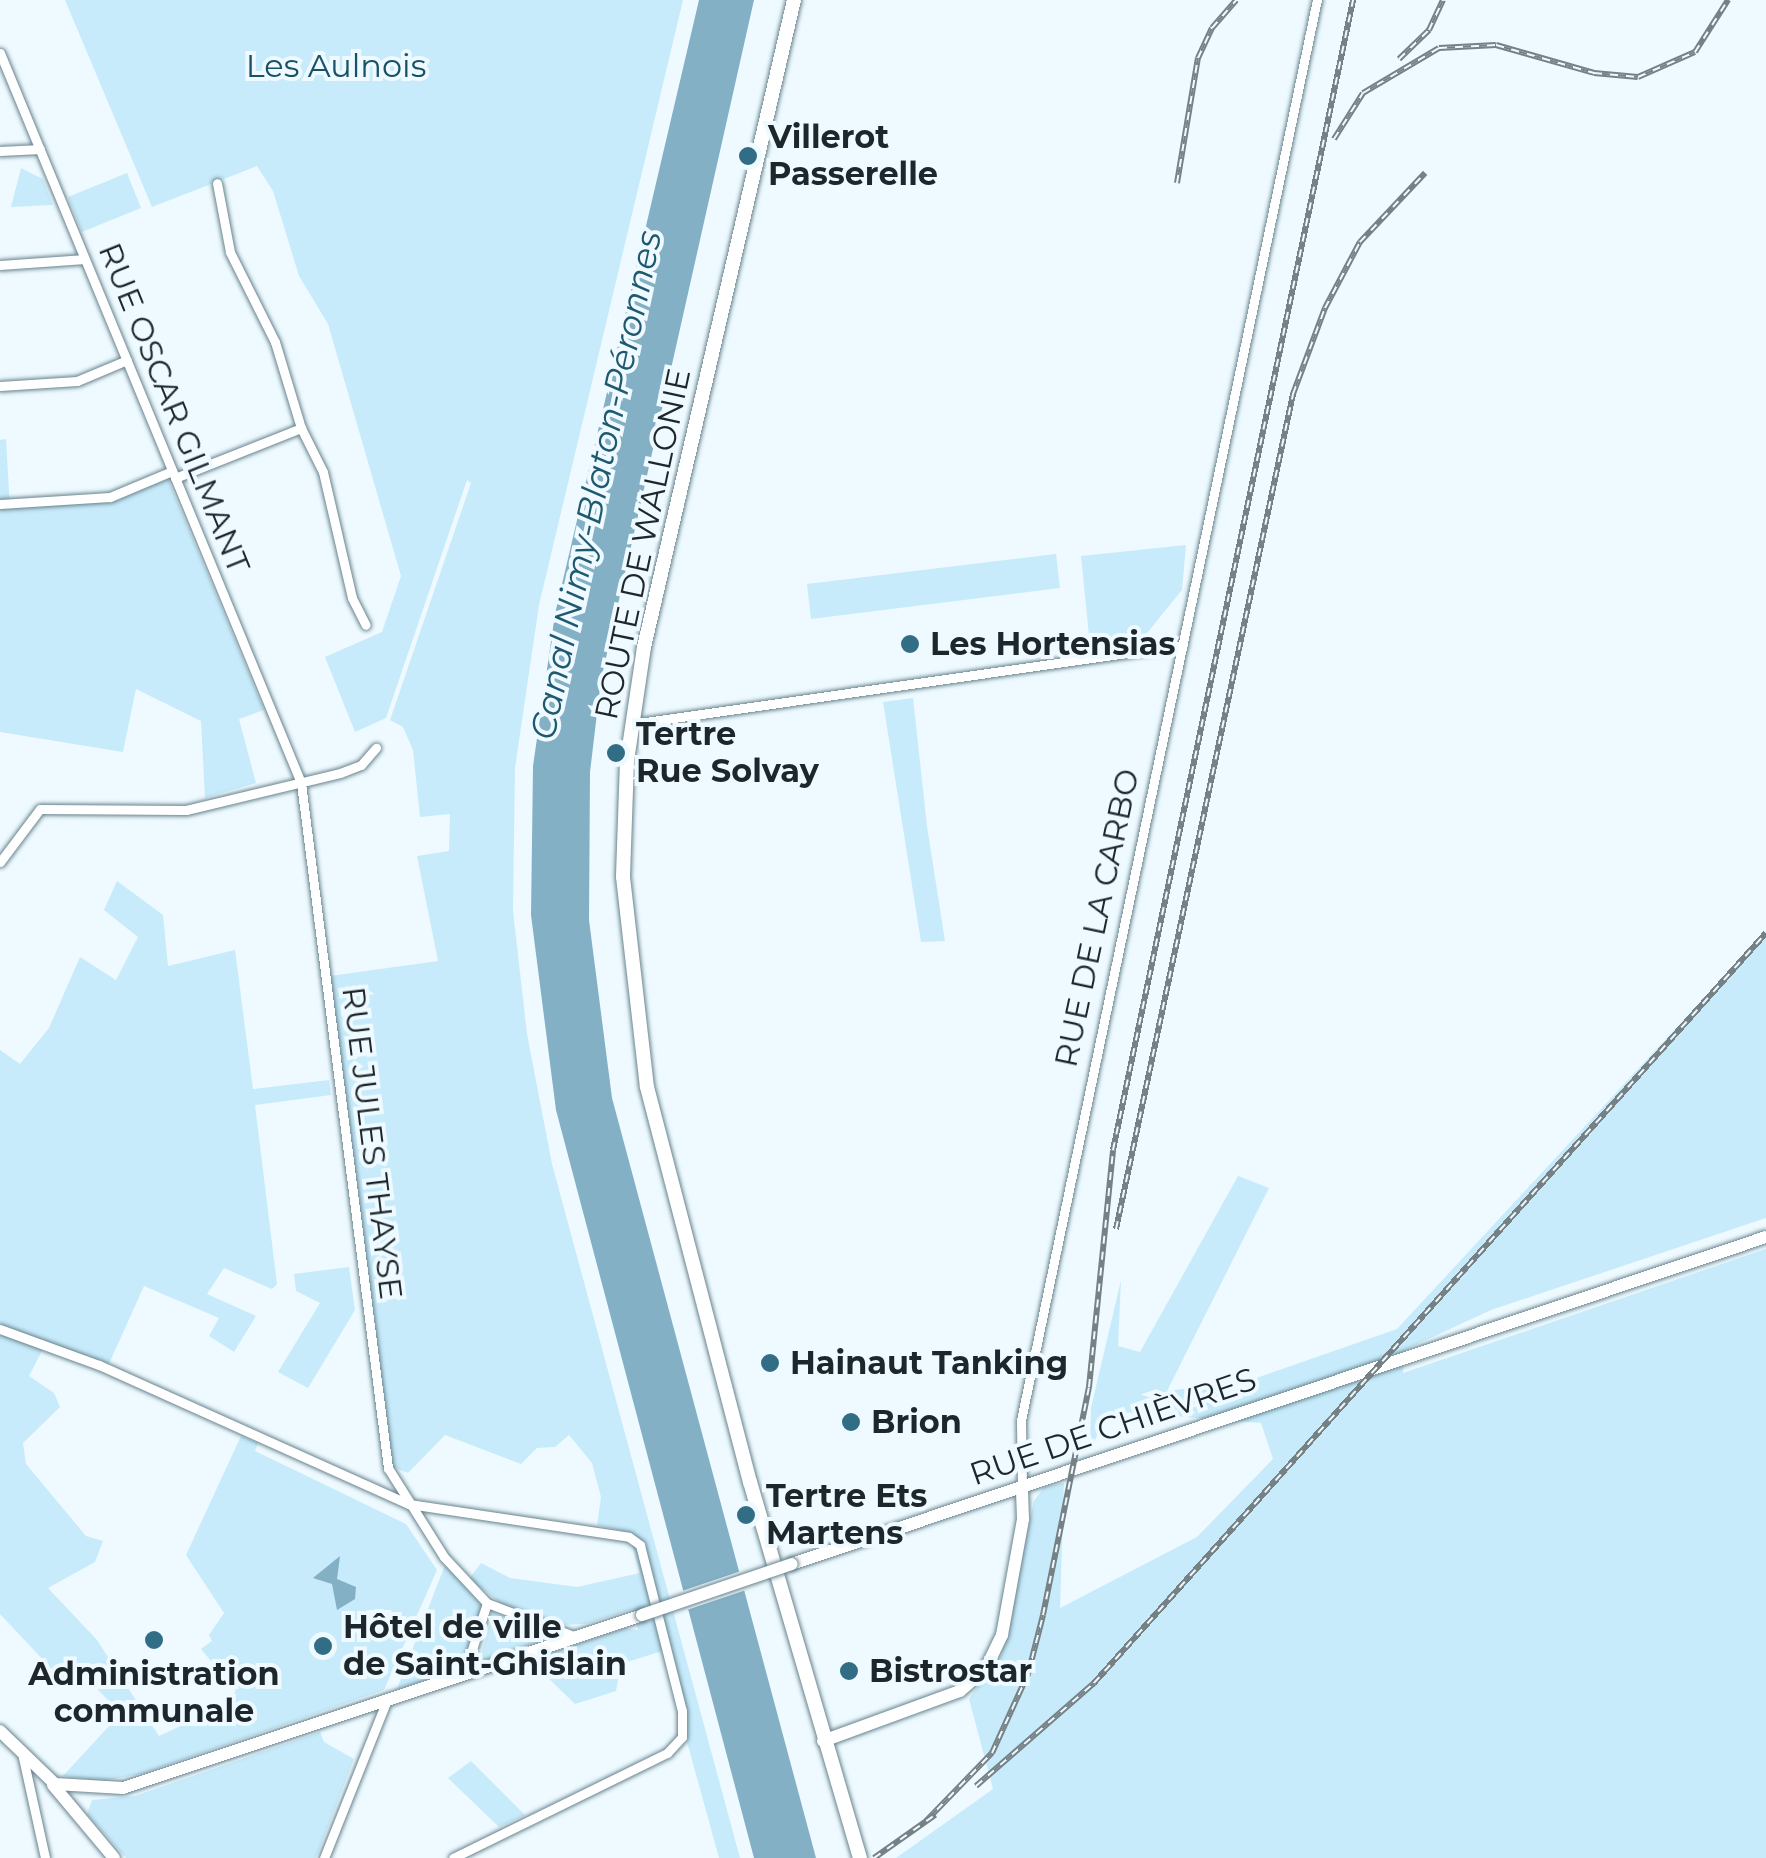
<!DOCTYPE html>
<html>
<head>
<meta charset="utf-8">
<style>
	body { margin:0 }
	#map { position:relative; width:1766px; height:1858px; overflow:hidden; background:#eefaff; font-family:Montserrat,sans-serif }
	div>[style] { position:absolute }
	.green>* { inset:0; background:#c7ebfb }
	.water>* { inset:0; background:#83b0c4 }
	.pier>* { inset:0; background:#eefaff }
	.roads { filter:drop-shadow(0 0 2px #68838e) drop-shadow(0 0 2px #68838e) }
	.street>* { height:9px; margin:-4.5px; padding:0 4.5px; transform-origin:4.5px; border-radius:4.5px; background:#fff }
	.secondary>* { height:12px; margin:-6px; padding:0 6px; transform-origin:6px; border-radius:6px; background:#fff }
	.primary>* { height:14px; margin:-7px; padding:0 7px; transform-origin:7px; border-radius:7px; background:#fff }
	.rail>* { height:6px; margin-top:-3px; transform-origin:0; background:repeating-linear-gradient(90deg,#eefaff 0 8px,#768186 0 16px); box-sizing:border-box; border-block:2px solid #768186 }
	.bridges { filter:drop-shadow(0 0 2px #68838e) drop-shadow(0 0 2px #68838e) }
	.secondary-bridge>* { height:12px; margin:-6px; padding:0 6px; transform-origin:6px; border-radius:6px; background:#fff }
	.dots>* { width:28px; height:28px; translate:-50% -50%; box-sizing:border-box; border:5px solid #eefaff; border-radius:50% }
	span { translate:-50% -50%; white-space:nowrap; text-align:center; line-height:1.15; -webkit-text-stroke:8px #eefaff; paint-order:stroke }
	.park-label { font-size:32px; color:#175268 }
	.poi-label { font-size:32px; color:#1c262b; font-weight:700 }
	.left { translate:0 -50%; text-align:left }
	.street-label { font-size:32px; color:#1c262b }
	.water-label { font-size:35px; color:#1f596f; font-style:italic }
</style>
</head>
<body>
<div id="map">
	<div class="green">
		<div style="clip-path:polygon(65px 0,683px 0,539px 605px,515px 768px,513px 911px,527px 1034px,552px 1164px,740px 1858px,719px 1858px,662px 1651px,621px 1664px,616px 1691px,575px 1704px,535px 1665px,535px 1659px,625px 1628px,638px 1630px,633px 1609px,586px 1624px,558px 1625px,510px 1610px,469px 1579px,481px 1563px,510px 1578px,577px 1587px,640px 1573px,628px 1532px,597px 1525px,601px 1497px,592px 1463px,569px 1435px,555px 1447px,537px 1448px,521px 1464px,445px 1435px,408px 1473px,393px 1467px,330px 976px,438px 961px,417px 856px,449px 851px,450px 814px,420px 817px,413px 750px,403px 727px,390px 720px,471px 483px,467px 480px,386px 718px,355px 732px,325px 657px,382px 632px,401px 576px,328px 324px,299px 276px,273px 191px,257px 166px,152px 207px)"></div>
		<div style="clip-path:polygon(21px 168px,43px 179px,53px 205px,11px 207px)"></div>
		<div style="clip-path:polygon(127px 173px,141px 208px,82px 232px,68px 197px)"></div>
		<div style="clip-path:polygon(6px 439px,10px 508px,115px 501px,168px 479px,264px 710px,239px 719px,256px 783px,205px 798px,201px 721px,136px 689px,123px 752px,0 732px,0 440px)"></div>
		<div style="clip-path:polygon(1186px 545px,1182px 590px,1139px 643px,1090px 646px,1081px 556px)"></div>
		<div style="clip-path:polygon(1056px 554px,1060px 588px,811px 619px,807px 584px)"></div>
		<div style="clip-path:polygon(913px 698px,927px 826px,945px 941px,921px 942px,883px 702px)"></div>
		<div style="clip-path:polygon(117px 881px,163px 915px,168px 966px,235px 950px,253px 1089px,329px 1080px,331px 1095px,255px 1105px,277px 1284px,272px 1289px,224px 1268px,207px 1294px,256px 1316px,234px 1352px,209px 1336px,219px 1318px,144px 1286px,108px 1366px,0 1325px,0 1050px,20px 1064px,49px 1028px,80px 957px,116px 980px,138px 937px,104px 910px)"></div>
		<div style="clip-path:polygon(1766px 931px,1766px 1218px,1491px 1310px,1405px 1350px,1403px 1373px,1766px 1249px,1766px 1858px,896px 1858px,993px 1789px,969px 1699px,1001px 1655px,1034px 1501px,1044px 1487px,1064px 1483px,1060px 1608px,1197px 1537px,1273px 1459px,1261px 1423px,1108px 1411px,1090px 1451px,1091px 1408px,1121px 1280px,1118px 1346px,1140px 1352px,1238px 1176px,1269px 1188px,1167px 1391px,1248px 1381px,1397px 1329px)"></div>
		<div style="clip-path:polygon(349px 1267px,355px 1310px,308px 1388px,278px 1372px,320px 1303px,296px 1291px,294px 1274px)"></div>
		<div style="clip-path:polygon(0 1333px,44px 1347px,29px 1376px,54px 1393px,60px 1407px,23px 1443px,26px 1464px,86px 1536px,103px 1541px,95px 1562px,48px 1588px,97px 1640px,159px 1736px,219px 1708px,236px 1691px,201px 1649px,212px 1641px,209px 1635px,224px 1613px,186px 1555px,241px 1436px,258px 1443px,255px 1451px,406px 1524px,437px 1570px,384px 1690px,141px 1774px,103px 1781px,63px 1776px,121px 1713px,88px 1680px,63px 1681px,0 1614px)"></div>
		<div style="clip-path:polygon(445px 1565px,482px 1606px,467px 1652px,442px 1675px,397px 1689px)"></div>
		<div style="clip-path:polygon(493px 1612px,547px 1632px,549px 1637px,479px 1662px)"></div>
		<div style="clip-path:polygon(320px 1732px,324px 1742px,354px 1759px,316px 1858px,126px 1858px,87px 1814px,92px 1800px,135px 1796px)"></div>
		<div style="clip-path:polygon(471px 1761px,525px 1815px,499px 1827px,448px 1778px)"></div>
	</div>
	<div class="water">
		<div style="clip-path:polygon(699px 0,754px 0,601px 680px,590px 772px,589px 920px,612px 1098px,816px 1858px,754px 1858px,556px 1110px,531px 915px,533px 766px,555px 614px)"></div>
		<div style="clip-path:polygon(340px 1556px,337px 1579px,356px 1587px,355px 1599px,337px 1610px,332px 1584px,313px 1578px)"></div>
	</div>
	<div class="pier">
		<div style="clip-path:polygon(744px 1570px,749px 1589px,684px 1611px,679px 1592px)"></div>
	</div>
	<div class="roads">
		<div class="street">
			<div style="left:0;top:53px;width:790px;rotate:67.59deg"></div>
			<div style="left:301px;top:783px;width:691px;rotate:82.76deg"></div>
			<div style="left:388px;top:1468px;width:105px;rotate:57.8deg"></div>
			<div style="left:444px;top:1557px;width:63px;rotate:46.9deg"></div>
			<div style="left:487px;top:1603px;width:75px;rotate:107.9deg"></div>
			<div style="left:0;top:151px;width:40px;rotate:-2.9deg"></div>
			<div style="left:0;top:265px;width:85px;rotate:-4deg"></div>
			<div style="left:0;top:386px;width:77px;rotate:-3.7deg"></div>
			<div style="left:77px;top:381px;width:54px;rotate:-22.8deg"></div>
			<div style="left:301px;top:428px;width:49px;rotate:63.4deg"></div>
			<div style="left:323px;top:472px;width:129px;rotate:77deg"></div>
			<div style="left:352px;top:598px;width:30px;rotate:63deg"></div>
			<div style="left:175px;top:478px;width:136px;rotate:-21.6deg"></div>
			<div style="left:301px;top:428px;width:90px;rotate:-106.8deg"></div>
			<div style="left:275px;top:342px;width:101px;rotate:-116.6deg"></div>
			<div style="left:230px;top:252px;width:70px;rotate:-100.7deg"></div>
			<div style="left:0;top:504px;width:110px;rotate:-3.6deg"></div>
			<div style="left:110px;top:497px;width:67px;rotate:-22.8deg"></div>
			<div style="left:632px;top:724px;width:556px;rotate:-8.17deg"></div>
			<div style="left:0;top:862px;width:66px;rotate:-53deg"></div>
			<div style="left:40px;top:809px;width:146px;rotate:0.4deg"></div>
			<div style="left:186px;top:810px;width:158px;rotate:-13.5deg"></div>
			<div style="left:340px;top:773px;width:22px;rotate:-21deg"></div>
			<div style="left:361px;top:765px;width:23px;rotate:-49deg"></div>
			<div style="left:0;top:1329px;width:105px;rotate:20deg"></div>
			<div style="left:99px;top:1365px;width:340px;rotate:24.2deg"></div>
			<div style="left:409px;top:1504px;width:222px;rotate:8.5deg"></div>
			<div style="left:629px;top:1537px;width:14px;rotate:36deg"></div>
			<div style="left:640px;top:1545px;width:171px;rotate:75.8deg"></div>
			<div style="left:682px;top:1711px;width:26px;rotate:90deg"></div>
			<div style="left:682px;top:1737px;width:22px;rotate:133deg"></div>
			<div style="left:667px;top:1753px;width:238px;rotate:153.9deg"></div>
			<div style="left:1022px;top:1487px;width:67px;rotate:-90.9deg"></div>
			<div style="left:1021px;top:1420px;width:1451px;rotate:-78.23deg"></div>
			<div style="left:487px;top:1603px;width:93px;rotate:20.8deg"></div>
			<div style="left:22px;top:1753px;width:107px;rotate:77.6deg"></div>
			<div style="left:324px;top:1858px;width:170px;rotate:-68.3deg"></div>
		</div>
		<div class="secondary">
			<div style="left:792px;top:1564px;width:1027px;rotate:-18.56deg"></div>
			<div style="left:0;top:1731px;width:76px;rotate:43.9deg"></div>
			<div style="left:55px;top:1784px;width:68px;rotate:3.4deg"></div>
			<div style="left:123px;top:1788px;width:547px;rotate:-18.43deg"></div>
			<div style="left:823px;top:1741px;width:146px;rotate:-20.1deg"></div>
			<div style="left:960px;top:1691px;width:35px;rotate:-41deg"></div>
			<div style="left:986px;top:1668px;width:37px;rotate:-64deg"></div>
			<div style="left:1002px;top:1635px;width:118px;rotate:-79.7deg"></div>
			<div style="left:1023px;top:1519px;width:32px;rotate:-92deg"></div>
			<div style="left:53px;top:1785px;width:95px;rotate:50.1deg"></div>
		</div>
		<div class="primary">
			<div style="left:794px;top:0;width:664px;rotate:103.05deg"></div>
			<div style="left:644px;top:647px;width:115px;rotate:98.5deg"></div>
			<div style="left:627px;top:761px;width:116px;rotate:92deg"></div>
			<div style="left:623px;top:877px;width:211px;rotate:83.5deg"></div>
			<div style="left:647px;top:1087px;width:408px;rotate:75.4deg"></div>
			<div style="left:750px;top:1482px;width:392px;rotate:73.7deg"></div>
		</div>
	</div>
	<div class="rail">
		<div style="left:1399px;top:59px;width:42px;rotate:-44deg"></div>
		<div style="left:1429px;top:30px;width:33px;rotate:-65deg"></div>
		<div style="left:1334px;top:139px;width:54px;rotate:-57.8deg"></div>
		<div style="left:1363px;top:93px;width:88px;rotate:-30.6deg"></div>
		<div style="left:1439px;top:48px;width:57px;rotate:-3deg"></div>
		<div style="left:1496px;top:45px;width:102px;rotate:15.9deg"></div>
		<div style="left:1594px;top:73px;width:44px;rotate:5.2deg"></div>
		<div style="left:1638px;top:77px;width:62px;rotate:-23.7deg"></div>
		<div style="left:1695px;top:52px;width:62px;rotate:-57.6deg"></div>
		<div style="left:1177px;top:183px;width:127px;rotate:-80.5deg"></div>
		<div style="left:1198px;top:58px;width:33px;rotate:-65deg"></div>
		<div style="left:1212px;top:28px;width:37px;rotate:-49deg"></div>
		<div style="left:1116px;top:1229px;width:854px;rotate:-78.03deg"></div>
		<div style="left:1293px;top:394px;width:92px;rotate:-69.6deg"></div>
		<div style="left:1325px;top:308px;width:75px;rotate:-62.1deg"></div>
		<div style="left:1360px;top:242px;width:95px;rotate:-46.7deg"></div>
		<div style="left:976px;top:1786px;width:157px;rotate:-41.1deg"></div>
		<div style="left:1094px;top:1683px;width:1007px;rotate:-48.14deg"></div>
		<div style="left:926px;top:1821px;width:95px;rotate:-45.9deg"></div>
		<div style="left:992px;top:1753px;width:87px;rotate:-65.5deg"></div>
		<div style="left:1028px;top:1674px;width:61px;rotate:-75.7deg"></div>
		<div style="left:1043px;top:1615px;width:233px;rotate:-78.6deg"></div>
		<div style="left:1089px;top:1387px;width:238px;rotate:-84.2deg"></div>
		<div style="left:1113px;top:1150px;width:1175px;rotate:-78.21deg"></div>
		<div style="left:874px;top:1858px;width:75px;rotate:-35.2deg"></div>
	</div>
	<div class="bridges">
		<div class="secondary-bridge">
			<div style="left:642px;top:1615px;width:158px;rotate:-18.8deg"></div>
		</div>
	</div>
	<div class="dots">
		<div style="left:748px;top:156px;background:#316d85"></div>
		<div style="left:910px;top:644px;background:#316d85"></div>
		<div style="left:616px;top:753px;background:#316d85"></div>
		<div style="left:770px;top:1363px;background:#316d85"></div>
		<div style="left:851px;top:1422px;background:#316d85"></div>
		<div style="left:746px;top:1515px;background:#316d85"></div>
		<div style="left:154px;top:1640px;background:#316d85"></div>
		<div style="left:323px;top:1646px;background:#316d85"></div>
		<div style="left:849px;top:1671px;background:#316d85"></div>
	</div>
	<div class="park-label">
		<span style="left:336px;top:66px">Les Aulnois</span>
	</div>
	<div class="poi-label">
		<span class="left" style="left:768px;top:156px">Villerot<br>Passerelle</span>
		<span class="left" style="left:930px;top:644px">Les Hortensias</span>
		<span class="left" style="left:636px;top:753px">Tertre<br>Rue Solvay</span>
		<span class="left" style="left:790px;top:1363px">Hainaut Tanking</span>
		<span class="left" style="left:871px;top:1422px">Brion</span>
		<span class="left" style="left:766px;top:1515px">Tertre Ets<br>Martens</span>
		<span class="left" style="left:343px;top:1646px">Hôtel de ville<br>de Saint-Ghislain</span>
		<span class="left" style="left:869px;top:1671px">Bistrostar</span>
		<span style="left:154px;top:1693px">Administration<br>communale</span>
	</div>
	<div class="street-label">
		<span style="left:174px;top:408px;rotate:68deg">RUE OSCAR GILMANT</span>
		<span style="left:643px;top:544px;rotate:-78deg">ROUTE DE WALLONIE</span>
		<span style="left:1097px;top:918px;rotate:-78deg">RUE DE LA CARBO</span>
		<span style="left:372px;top:1143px;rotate:83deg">RUE JULES THAYSE</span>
		<span style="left:1113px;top:1427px;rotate:-19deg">RUE DE CHIÈVRES</span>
	</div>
	<div class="water-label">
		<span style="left:596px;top:485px;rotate:-78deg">Canal Nimy-Blaton-Péronnes</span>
	</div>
</div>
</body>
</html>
